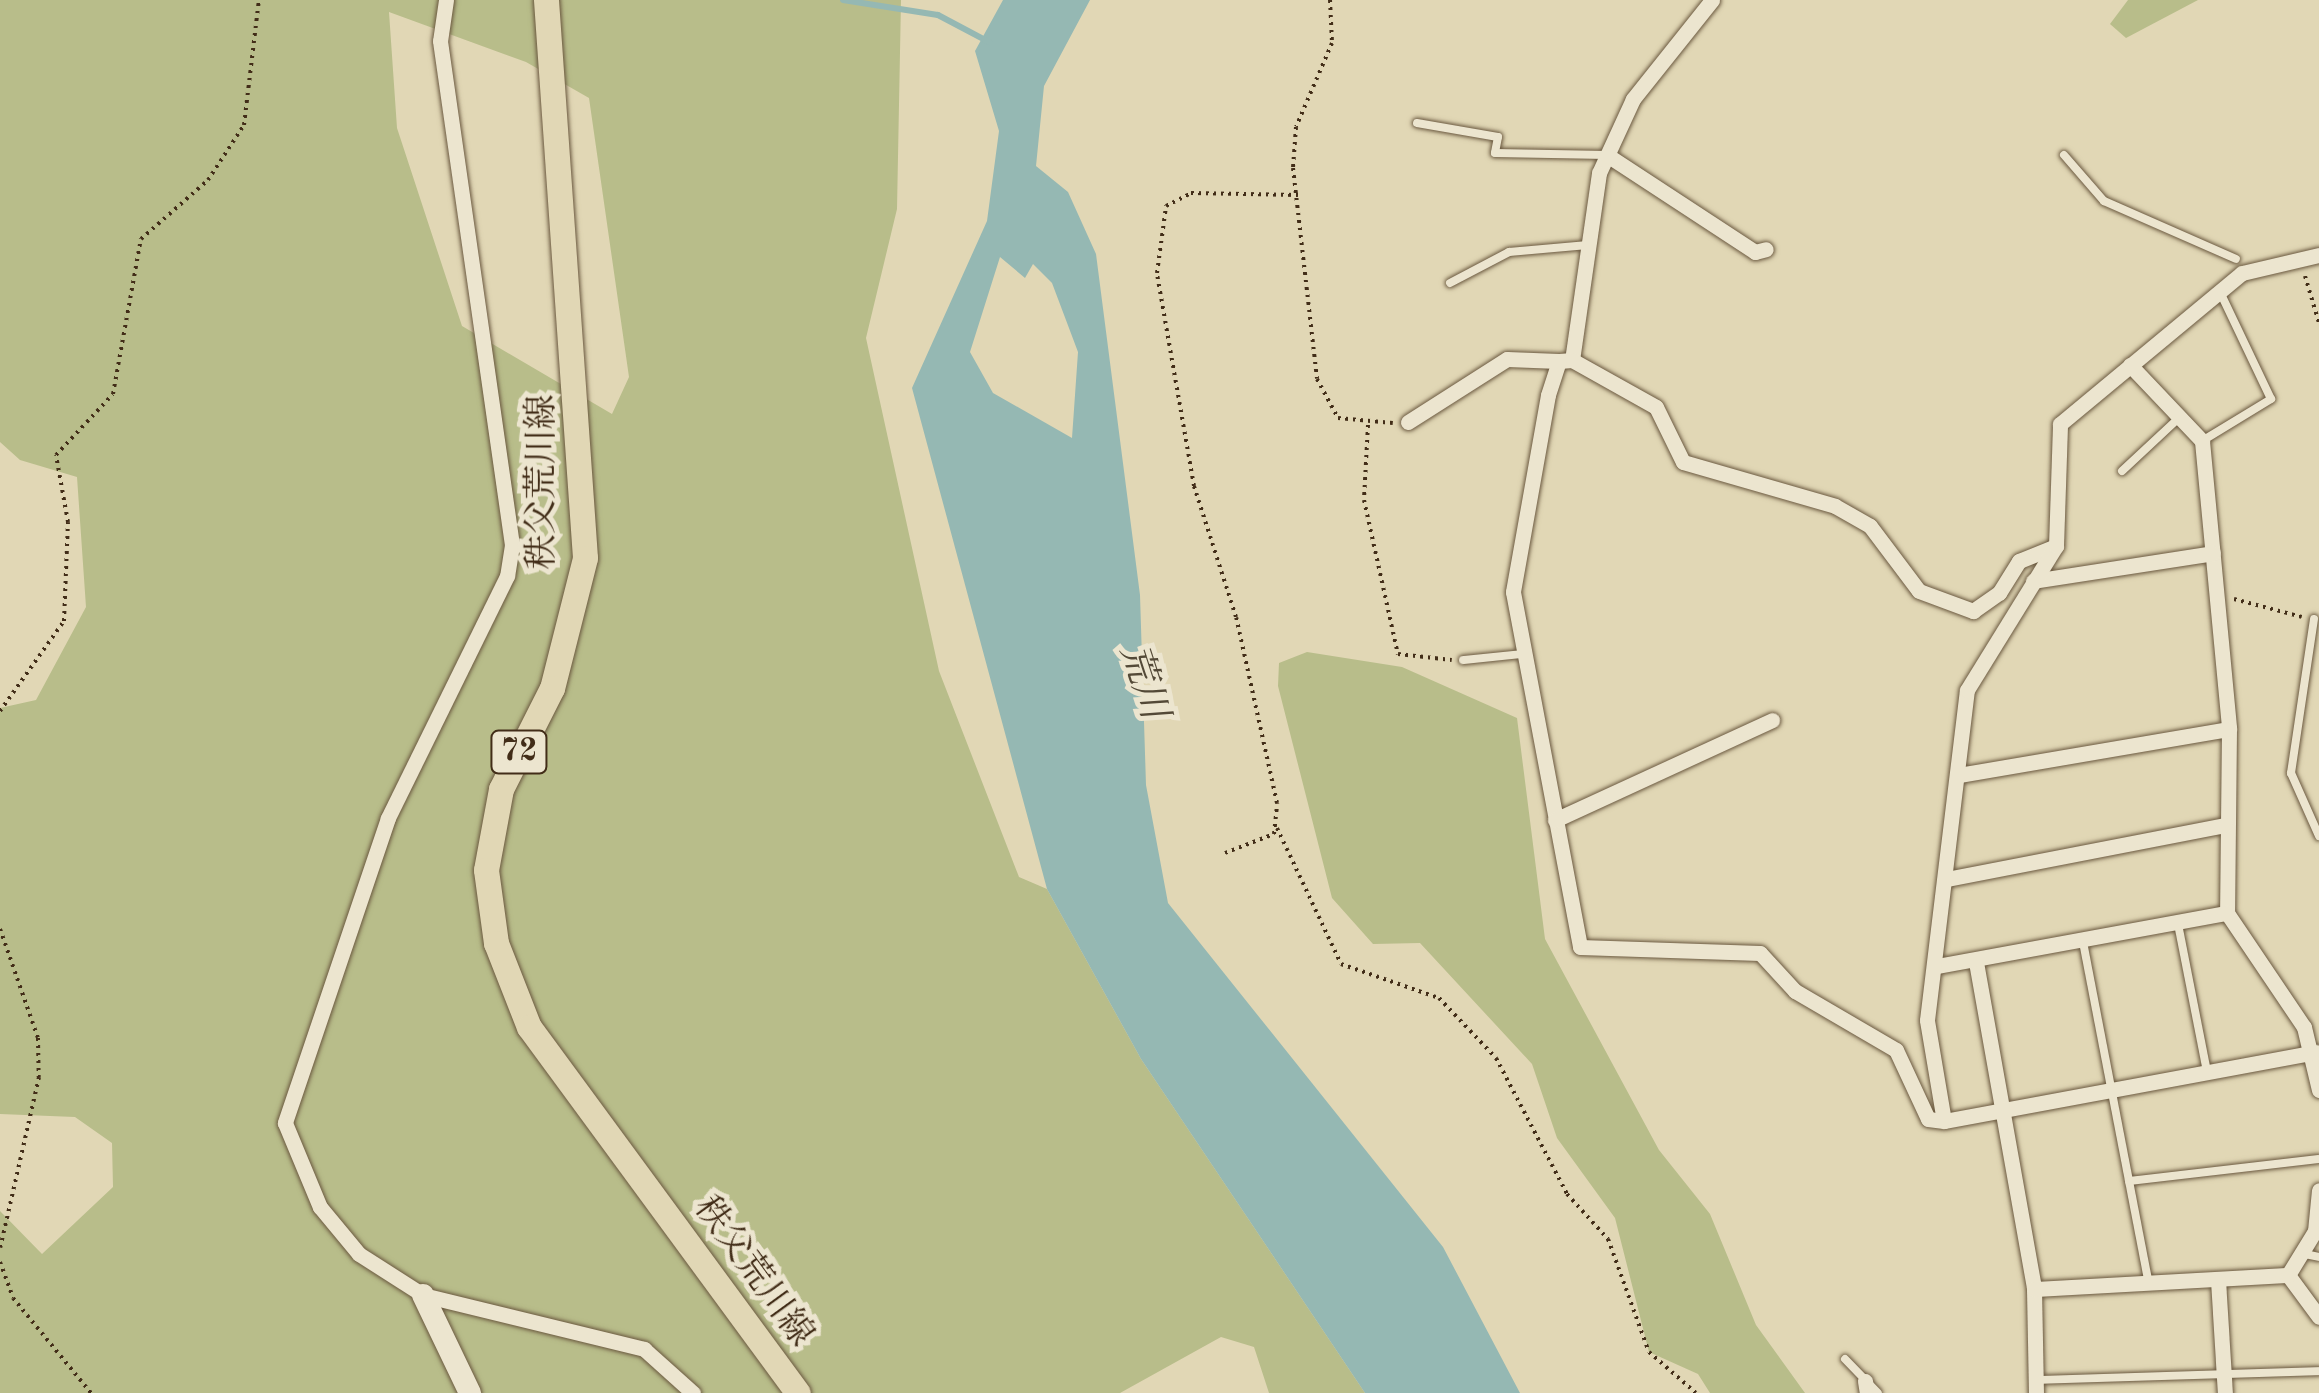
<!DOCTYPE html>
<html>
<head>
<meta charset="utf-8">
<style>
	body { margin:0 }
	#map { position:relative; width:2319px; height:1393px; overflow:hidden; background:#e1d7b5; font-family:"Old Standard TT","Noto Serif JP",serif }
	div>[style] { position:absolute }
	.green>* { inset:0; background:#b8bd8a }
	.water>* { inset:0; background:#95b8b3 }
	.stream>* { height:6px; margin:-3px; padding:0 3px; transform-origin:3px; border-radius:3px; background:#95b8b3 }
	.path>* { height:4px; margin-top:-2px; transform-origin:0; background:repeating-linear-gradient(90deg,#422d18 0 2.5px,transparent 0 7.5px) }
	.roads { filter:drop-shadow(0 0 2px #6a583f) drop-shadow(0 0 2px #6a583f) }
	.lane>* { height:8px; margin:-4px; padding:0 4px; transform-origin:4px; border-radius:4px; background:#ece5cf }
	.street>* { height:15px; margin:-7.5px; padding:0 7.5px; transform-origin:7.5px; border-radius:7.5px; background:#ece5cf }
	.secondary>* { height:22px; margin:-11px; padding:0 11px; transform-origin:11px; border-radius:11px; background:#ece5cf }
	.primary>* { height:25px; margin:-12.5px; padding:0 12.5px; transform-origin:12.5px; border-radius:12.5px; background:#e1d7b5 }
	span { translate:-50% -50%; white-space:nowrap; text-align:center; line-height:1.15; -webkit-text-stroke:10px #ece5cf; paint-order:stroke }
	.shield-label span { padding:2px 8px; background:#ece5cf; border:2px solid; border-radius:8px; -webkit-text-stroke-width:0 }
	.shield-label { font-size:32px; color:#422d18; font-weight:700 }
	.street-label { font-size:35px; color:#422d18 }
	.water-label { font-size:38px; color:#534937; font-style:italic }
</style>
</head>
<body>
<div id="map">
	<div class="green">
		<div style="clip-path:polygon(evenodd,0 0,901px 0,897px 209px,866px 338px,939px 671px,1019px 877px,1047px 889px,1141px 1059px,1365px 1393px,1269px 1393px,1254px 1347px,1221px 1337px,1120px 1393px,0 1393px,0 1211px,42px 1254px,113px 1187px,112px 1143px,75px 1117px,0 1114px,0 708px,36px 700px,86px 607px,77px 477px,20px 460px,0 442px,0 0,389px 12px,526px 62px,589px 98px,629px 377px,612px 414px,462px 326px,397px 128px,389px 12px)"></div>
		<div style="clip-path:polygon(2128px 0,2198px 0,2126px 38px,2110px 24px)"></div>
		<div style="clip-path:polygon(1307px 652px,1402px 667px,1517px 718px,1545px 939px,1659px 1150px,1710px 1214px,1756px 1325px,1805px 1393px,1710px 1393px,1698px 1374px,1649px 1352px,1615px 1218px,1557px 1138px,1532px 1064px,1420px 943px,1373px 944px,1332px 898px,1278px 686px,1279px 663px)"></div>
	</div>
	<div class="water">
		<div style="clip-path:polygon(evenodd,1003px 0,1090px 0,1044px 86px,1036px 166px,1068px 192px,1096px 254px,1140px 595px,1146px 785px,1168px 903px,1443px 1247px,1520px 1393px,1365px 1393px,1141px 1059px,1047px 889px,912px 388px,987px 221px,999px 131px,975px 51px,1003px 0,1000px 257px,1025px 278px,1033px 264px,1052px 283px,1078px 352px,1072px 438px,993px 393px,970px 352px,1000px 257px)"></div>
	</div>
	<div class="stream">
		<div style="left:843px;top:0;width:96px;rotate:9deg"></div>
		<div style="left:938px;top:15px;width:58px;rotate:27.9deg"></div>
	</div>
	<div class="path">
		<div style="left:1330px;top:0;width:43px;rotate:87.3deg"></div>
		<div style="left:1332px;top:43px;width:91px;rotate:113.2deg"></div>
		<div style="left:1296px;top:127px;width:41px;rotate:94.2deg"></div>
		<div style="left:1293px;top:168px;width:212px;rotate:83.5deg"></div>
		<div style="left:1317px;top:379px;width:44px;rotate:61.7deg"></div>
		<div style="left:1338px;top:418px;width:55px;rotate:5.2deg"></div>
		<div style="left:2305px;top:276px;width:49px;rotate:73.4deg"></div>
		<div style="left:1368px;top:425px;width:75px;rotate:93.1deg"></div>
		<div style="left:1364px;top:500px;width:158px;rotate:77.6deg"></div>
		<div style="left:1398px;top:654px;width:54px;rotate:6.3deg"></div>
		<div style="left:2234px;top:599px;width:70px;rotate:14.8deg"></div>
		<div style="left:0;top:711px;width:110px;rotate:-54.6deg"></div>
		<div style="left:64px;top:621px;width:99px;rotate:-87.7deg"></div>
		<div style="left:68px;top:522px;width:68px;rotate:-100.2deg"></div>
		<div style="left:56px;top:455px;width:83px;rotate:-46.9deg"></div>
		<div style="left:113px;top:394px;width:158px;rotate:-79.8deg"></div>
		<div style="left:141px;top:239px;width:89px;rotate:-41.4deg"></div>
		<div style="left:208px;top:180px;width:66px;rotate:-56.8deg"></div>
		<div style="left:244px;top:125px;width:126px;rotate:-83.2deg"></div>
		<div style="left:1277px;top:828px;width:150px;rotate:64.8deg"></div>
		<div style="left:1341px;top:964px;width:104px;rotate:19.1deg"></div>
		<div style="left:1439px;top:998px;width:83px;rotate:46.5deg"></div>
		<div style="left:1496px;top:1058px;width:153px;rotate:62.4deg"></div>
		<div style="left:1567px;top:1194px;width:61px;rotate:47.7deg"></div>
		<div style="left:1608px;top:1239px;width:120px;rotate:70.1deg"></div>
		<div style="left:1649px;top:1352px;width:62px;rotate:41.1deg"></div>
		<div style="left:1225px;top:853px;width:53px;rotate:-21.2deg"></div>
		<div style="left:1274px;top:834px;width:31px;rotate:-84deg"></div>
		<div style="left:1277px;top:803px;width:190px;rotate:-102.4deg"></div>
		<div style="left:1236px;top:617px;width:138px;rotate:-107.8deg"></div>
		<div style="left:1194px;top:486px;width:216px;rotate:-99.9deg"></div>
		<div style="left:1157px;top:273px;width:68px;rotate:-82.3deg"></div>
		<div style="left:1166px;top:206px;width:28px;rotate:-27deg"></div>
		<div style="left:1191px;top:193px;width:107px;rotate:1.1deg"></div>
		<div style="left:0;top:929px;width:115px;rotate:70.8deg"></div>
		<div style="left:38px;top:1038px;width:39px;rotate:89deg"></div>
		<div style="left:39px;top:1077px;width:175px;rotate:102.8deg"></div>
		<div style="left:0;top:1262px;width:38px;rotate:70deg"></div>
		<div style="left:13px;top:1298px;width:123px;rotate:50.6deg"></div>
	</div>
	<div class="roads">
		<div class="lane">
			<div style="left:1417px;top:123px;width:82px;rotate:9.8deg"></div>
			<div style="left:1498px;top:137px;width:16px;rotate:101deg"></div>
			<div style="left:1495px;top:153px;width:112px;rotate:1deg"></div>
			<div style="left:2064px;top:155px;width:61px;rotate:49deg"></div>
			<div style="left:2104px;top:201px;width:144px;rotate:23.7deg"></div>
			<div style="left:1450px;top:283px;width:67px;rotate:-27.7deg"></div>
			<div style="left:1509px;top:252px;width:79px;rotate:-5.1deg"></div>
			<div style="left:2202px;top:441px;width:81px;rotate:-31.3deg"></div>
			<div style="left:2271px;top:399px;width:119px;rotate:-115.5deg"></div>
			<div style="left:2122px;top:471px;width:79px;rotate:-43deg"></div>
			<div style="left:2314px;top:619px;width:156px;rotate:98.5deg"></div>
			<div style="left:2291px;top:773px;width:69px;rotate:66deg"></div>
			<div style="left:1463px;top:660px;width:59px;rotate:-5.8deg"></div>
			<div style="left:2178px;top:924px;width:151px;rotate:78.9deg"></div>
			<div style="left:2083px;top:942px;width:345px;rotate:79.1deg"></div>
			<div style="left:2129px;top:1181px;width:191px;rotate:-6.6deg"></div>
			<div style="left:2305px;top:1254px;width:14px;rotate:12deg"></div>
			<div style="left:1845px;top:1359px;width:47px;rotate:45.9deg"></div>
			<div style="left:2037px;top:1380px;width:282px;rotate:-1.8deg"></div>
		</div>
		<div class="street">
			<div style="left:446px;top:0;width:41px;rotate:98.3deg"></div>
			<div style="left:440px;top:41px;width:509px;rotate:81.87deg"></div>
			<div style="left:512px;top:545px;width:31px;rotate:99deg"></div>
			<div style="left:507px;top:576px;width:270px;rotate:116.2deg"></div>
			<div style="left:388px;top:818px;width:322px;rotate:108.7deg"></div>
			<div style="left:285px;top:1123px;width:91px;rotate:67.4deg"></div>
			<div style="left:320px;top:1207px;width:61px;rotate:50.3deg"></div>
			<div style="left:359px;top:1254px;width:76px;rotate:32.6deg"></div>
			<div style="left:423px;top:1295px;width:228px;rotate:13.7deg"></div>
			<div style="left:644px;top:1349px;width:66px;rotate:41.9deg"></div>
			<div style="left:1712px;top:0;width:127px;rotate:128.6deg"></div>
			<div style="left:1633px;top:99px;width:81px;rotate:114.7deg"></div>
			<div style="left:1599px;top:173px;width:189px;rotate:98.2deg"></div>
			<div style="left:1572px;top:360px;width:96px;rotate:29.2deg"></div>
			<div style="left:1656px;top:407px;width:61px;rotate:63.9deg"></div>
			<div style="left:1683px;top:462px;width:158px;rotate:16.1deg"></div>
			<div style="left:1835px;top:506px;width:40px;rotate:29.7deg"></div>
			<div style="left:1870px;top:526px;width:81px;rotate:53deg"></div>
			<div style="left:1919px;top:591px;width:58px;rotate:20.3deg"></div>
			<div style="left:1973px;top:611px;width:32px;rotate:-35deg"></div>
			<div style="left:1999px;top:593px;width:38px;rotate:-58deg"></div>
			<div style="left:2019px;top:561px;width:40px;rotate:-22deg"></div>
			<div style="left:1607px;top:155px;width:177px;rotate:33.2deg"></div>
			<div style="left:1755px;top:252px;width:11px;rotate:-15deg"></div>
			<div style="left:1572px;top:360px;width:13px;rotate:176deg"></div>
			<div style="left:1559px;top:361px;width:36px;rotate:108deg"></div>
			<div style="left:1548px;top:395px;width:200px;rotate:100.1deg"></div>
			<div style="left:1513px;top:592px;width:361px;rotate:79.3deg"></div>
			<div style="left:1580px;top:947px;width:180px;rotate:1.9deg"></div>
			<div style="left:1760px;top:953px;width:52px;rotate:47.4deg"></div>
			<div style="left:1795px;top:991px;width:117px;rotate:30.3deg"></div>
			<div style="left:1896px;top:1050px;width:76px;rotate:65.1deg"></div>
			<div style="left:1928px;top:1119px;width:16px;rotate:7deg"></div>
			<div style="left:2130px;top:365px;width:105px;rotate:46.5deg"></div>
			<div style="left:2202px;top:441px;width:289px;rotate:84.6deg"></div>
			<div style="left:2229px;top:729px;width:184px;rotate:90.6deg"></div>
			<div style="left:2227px;top:913px;width:138px;rotate:56deg"></div>
			<div style="left:2304px;top:1027px;width:65px;rotate:76.6deg"></div>
			<div style="left:1408px;top:422px;width:117px;rotate:-32.5deg"></div>
			<div style="left:1507px;top:359px;width:52px;rotate:2.2deg"></div>
			<div style="left:2033px;top:581px;width:182px;rotate:-8.8deg"></div>
			<div style="left:1959px;top:775px;width:274px;rotate:-9.7deg"></div>
			<div style="left:1555px;top:820px;width:239px;rotate:-24.7deg"></div>
			<div style="left:1947px;top:879px;width:283px;rotate:-11deg"></div>
			<div style="left:1976px;top:962px;width:332px;rotate:79.9deg"></div>
			<div style="left:2034px;top:1289px;width:104px;rotate:88.9deg"></div>
			<div style="left:1937px;top:966px;width:295px;rotate:-10.4deg"></div>
			<div style="left:2316px;top:1052px;width:378px;rotate:169.5deg"></div>
			<div style="left:1944px;top:1121px;width:102px;rotate:-99.6deg"></div>
			<div style="left:1927px;top:1020px;width:332px;rotate:-83.1deg"></div>
			<div style="left:1967px;top:690px;width:169px;rotate:-58.3deg"></div>
			<div style="left:2056px;top:546px;width:122px;rotate:-88.1deg"></div>
			<div style="left:2060px;top:424px;width:236px;rotate:-39.7deg"></div>
			<div style="left:2242px;top:273px;width:79px;rotate:-13.2deg"></div>
			<div style="left:2288px;top:1275px;width:52px;rotate:53.6deg"></div>
			<div style="left:2218px;top:1280px;width:113px;rotate:86.5deg"></div>
			<div style="left:2034px;top:1289px;width:254px;rotate:-3.2deg"></div>
			<div style="left:2288px;top:1275px;width:52px;rotate:-58.5deg"></div>
			<div style="left:2315px;top:1231px;width:41px;rotate:-84.4deg"></div>
			<div style="left:1865px;top:1381px;width:12px;rotate:81deg"></div>
		</div>
		<div class="secondary">
			<div style="left:423px;top:1295px;width:109px;rotate:64.4deg"></div>
		</div>
		<div class="primary">
			<div style="left:546px;top:0;width:559px;rotate:86deg"></div>
			<div style="left:585px;top:558px;width:134px;rotate:104.2deg"></div>
			<div style="left:552px;top:688px;width:113px;rotate:116.8deg"></div>
			<div style="left:501px;top:789px;width:82px;rotate:100.5deg"></div>
			<div style="left:486px;top:870px;width:74px;rotate:82.2deg"></div>
			<div style="left:496px;top:943px;width:90px;rotate:68.6deg"></div>
			<div style="left:529px;top:1027px;width:454px;rotate:53.7deg"></div>
		</div>
	</div>
	<div class="shield-label">
		<span style="left:519px;top:752px">72</span>
	</div>
	<div class="street-label">
		<span style="left:543px;top:482px;rotate:-90deg">秩父荒川線</span>
		<span style="left:753px;top:1272px;rotate:54deg">秩父荒川線</span>
	</div>
	<div class="water-label">
		<span style="left:1142px;top:682px;rotate:72deg">荒川</span>
	</div>
</div>
</body>
</html>
